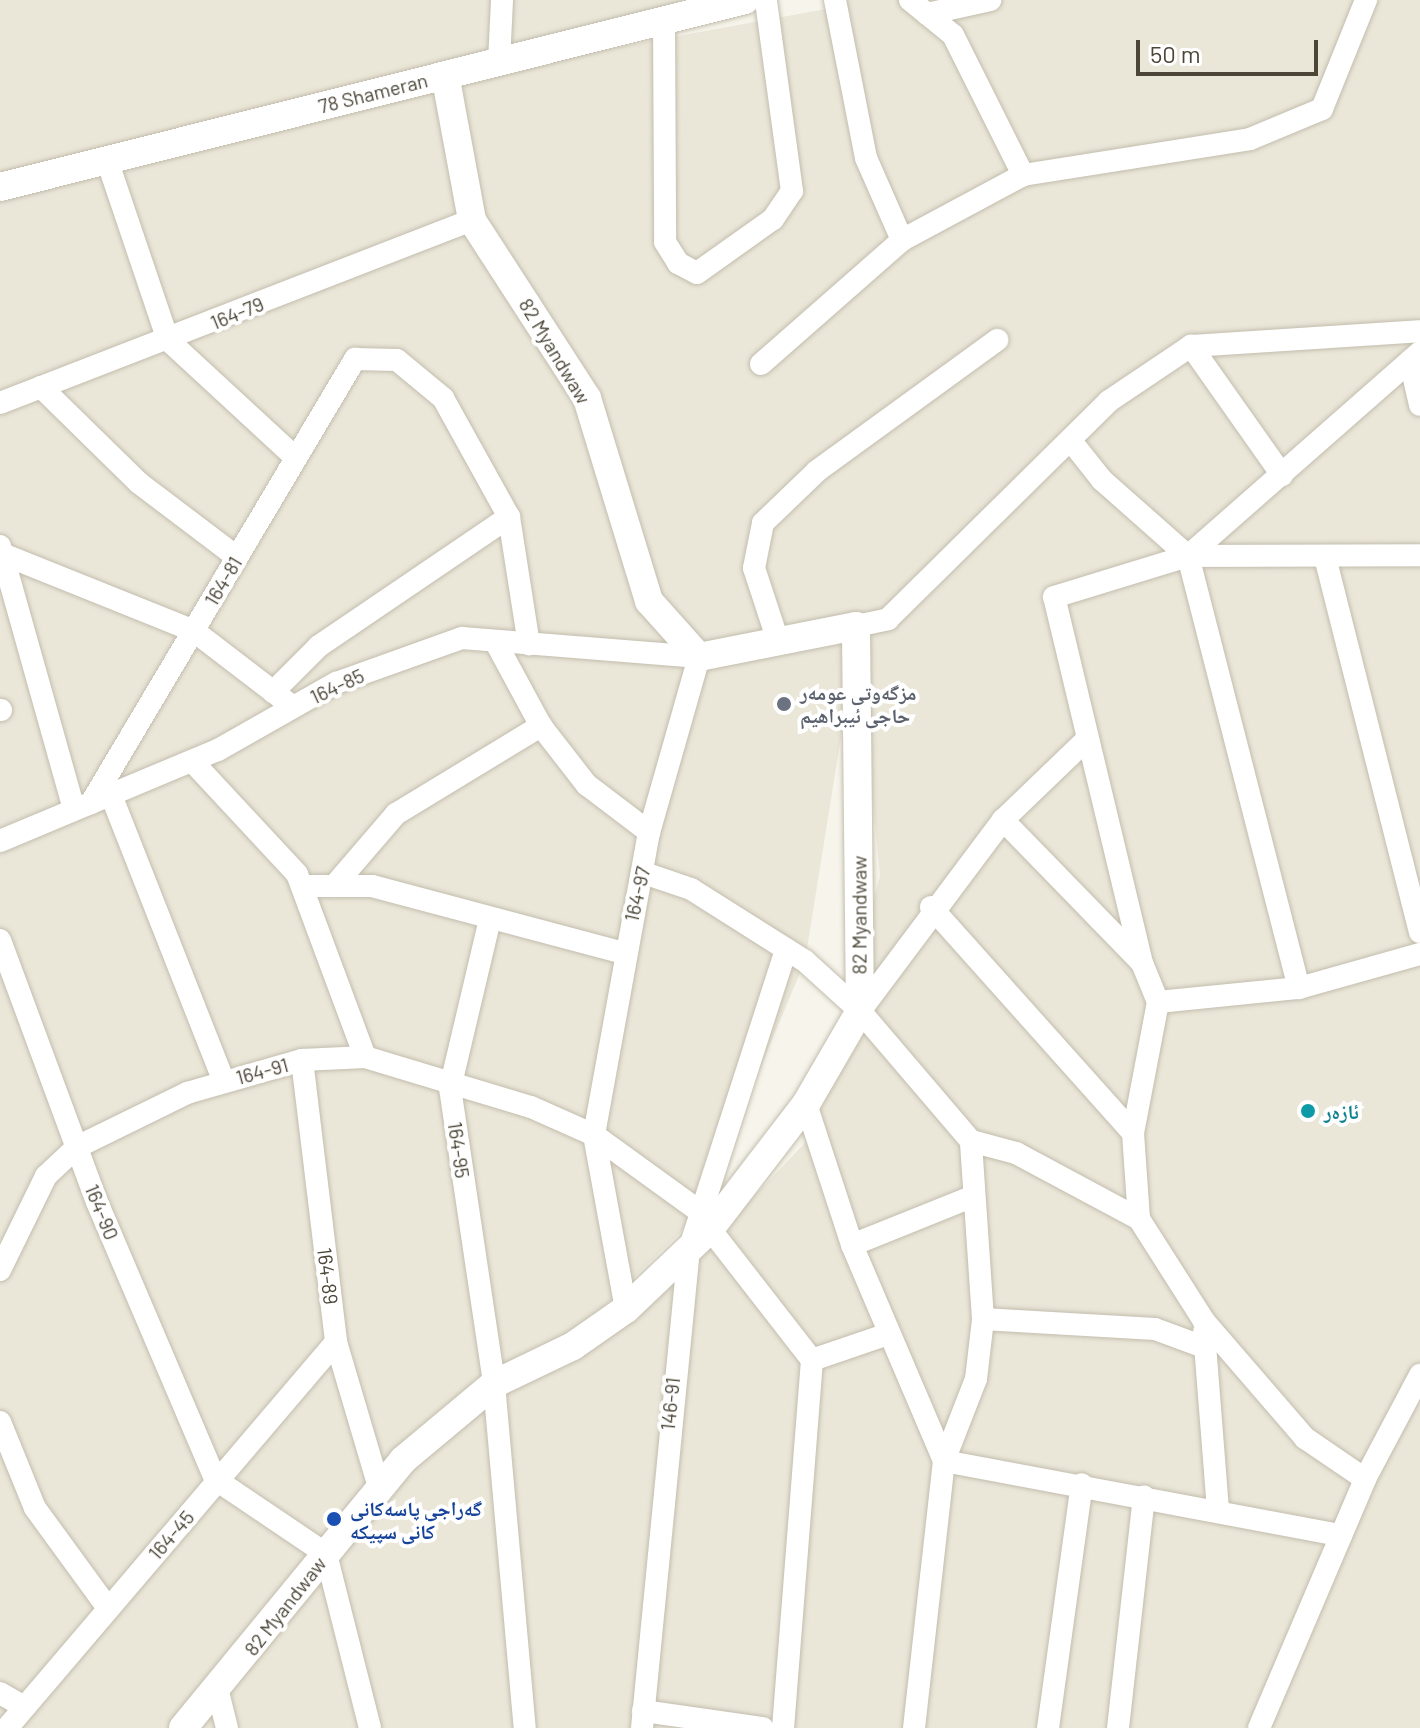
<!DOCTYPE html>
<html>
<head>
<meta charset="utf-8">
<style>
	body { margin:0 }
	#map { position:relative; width:1420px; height:1728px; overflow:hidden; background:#f6f4eb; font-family:Barlow,"Noto Naskh Arabic",sans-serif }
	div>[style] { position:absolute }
	.residential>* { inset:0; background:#eae7d9 }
	.roads { filter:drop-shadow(0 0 2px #c3bdad) drop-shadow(0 0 2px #c3bdad) }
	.minor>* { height:22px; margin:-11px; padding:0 11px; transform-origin:11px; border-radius:11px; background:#fff }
	.tertiary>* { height:28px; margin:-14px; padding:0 14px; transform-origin:14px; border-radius:14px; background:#fff }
	.dots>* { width:22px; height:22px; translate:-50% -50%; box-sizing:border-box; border:4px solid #fff; border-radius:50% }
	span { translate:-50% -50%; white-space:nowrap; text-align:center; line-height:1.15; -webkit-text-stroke:8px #fff; paint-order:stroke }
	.street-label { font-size:20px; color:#4b4638 }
	.worship-label { font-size:20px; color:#5b616d; font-weight:700 }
	.left { translate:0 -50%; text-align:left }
	.culture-label { font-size:20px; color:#0d838f; font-weight:700 }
	.transit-label { font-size:20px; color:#164399; font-weight:700 }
	.scale { position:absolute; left:1136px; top:40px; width:182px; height:36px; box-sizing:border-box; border:4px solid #4b4638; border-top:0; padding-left:10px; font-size:24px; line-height:28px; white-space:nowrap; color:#4b4638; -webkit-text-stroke:6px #fff; paint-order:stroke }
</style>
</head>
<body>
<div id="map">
	<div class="residential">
		<div style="clip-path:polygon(evenodd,0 0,746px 0,416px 84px,837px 7px,843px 0,1420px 0,1420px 1728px,0 1728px,0 0,857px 637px,880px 876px,807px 1141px,676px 1277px,571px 1339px,699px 1214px,805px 961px,857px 637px)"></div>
	</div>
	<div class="roads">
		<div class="minor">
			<div style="left:835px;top:0;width:161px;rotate:78.9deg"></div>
			<div style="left:866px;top:158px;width:90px;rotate:66.3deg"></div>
			<div style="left:910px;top:0;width:55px;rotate:39.1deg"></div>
			<div style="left:953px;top:35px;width:157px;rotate:63.4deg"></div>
			<div style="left:1023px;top:175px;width:230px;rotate:-9deg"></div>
			<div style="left:1250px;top:139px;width:78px;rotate:-22.6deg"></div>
			<div style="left:1322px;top:109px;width:118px;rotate:-68deg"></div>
			<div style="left:927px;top:14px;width:65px;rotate:-12.5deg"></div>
			<div style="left:664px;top:20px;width:222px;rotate:89.7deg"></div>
			<div style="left:665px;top:242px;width:25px;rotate:58deg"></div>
			<div style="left:678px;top:263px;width:21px;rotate:28deg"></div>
			<div style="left:697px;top:273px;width:93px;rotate:-35.4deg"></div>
			<div style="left:773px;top:219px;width:34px;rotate:-56deg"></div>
			<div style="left:792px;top:191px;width:193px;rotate:-97.8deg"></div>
			<div style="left:499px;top:62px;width:62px;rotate:-87.2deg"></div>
			<div style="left:107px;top:160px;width:190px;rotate:71.3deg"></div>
			<div style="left:168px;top:340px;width:174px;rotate:42.7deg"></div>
			<div style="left:1191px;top:346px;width:158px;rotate:54.8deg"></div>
			<div style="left:1410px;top:361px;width:45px;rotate:77.2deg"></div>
			<div style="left:761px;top:364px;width:188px;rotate:-41.3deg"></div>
			<div style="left:902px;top:240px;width:137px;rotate:-28.2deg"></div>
			<div style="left:41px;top:387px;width:137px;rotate:44.4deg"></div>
			<div style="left:139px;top:483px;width:123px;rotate:37.1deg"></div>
			<div style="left:0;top:403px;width:506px;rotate:-21.19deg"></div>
			<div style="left:1071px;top:441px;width:50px;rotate:51.5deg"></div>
			<div style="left:1102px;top:480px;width:115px;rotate:41.5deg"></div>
			<div style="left:1188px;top:556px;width:446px;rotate:75.6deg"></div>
			<div style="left:0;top:546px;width:273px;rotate:74.3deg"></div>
			<div style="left:0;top:553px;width:209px;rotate:21.9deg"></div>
			<div style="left:194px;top:631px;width:125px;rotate:37.5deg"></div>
			<div style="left:1188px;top:556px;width:232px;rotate:-0.2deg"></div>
			<div style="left:1325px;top:557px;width:387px;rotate:75.8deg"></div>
			<div style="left:856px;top:626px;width:33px;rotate:-12deg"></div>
			<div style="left:888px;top:619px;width:310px;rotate:-44.6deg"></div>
			<div style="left:1109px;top:401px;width:99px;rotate:-33.9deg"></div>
			<div style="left:1191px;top:346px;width:229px;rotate:-3.7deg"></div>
			<div style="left:777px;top:638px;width:74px;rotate:-108.2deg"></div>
			<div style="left:754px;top:568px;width:46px;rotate:-78.7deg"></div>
			<div style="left:763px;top:523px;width:75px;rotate:-43.9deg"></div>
			<div style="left:817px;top:471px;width:223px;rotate:-36deg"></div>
			<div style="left:495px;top:641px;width:97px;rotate:61.6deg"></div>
			<div style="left:541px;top:726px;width:75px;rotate:52.1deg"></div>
			<div style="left:587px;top:785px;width:78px;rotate:37.2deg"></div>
			<div style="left:273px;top:692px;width:65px;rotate:-45deg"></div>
			<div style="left:319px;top:646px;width:230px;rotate:-34.2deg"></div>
			<div style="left:0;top:710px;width:1px"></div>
			<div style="left:192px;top:761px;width:154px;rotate:47.1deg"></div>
			<div style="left:297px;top:874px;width:195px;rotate:69.6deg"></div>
			<div style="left:111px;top:795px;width:308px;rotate:68.5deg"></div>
			<div style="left:91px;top:803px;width:517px;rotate:-59.26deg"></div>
			<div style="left:355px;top:359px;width:42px;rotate:1.4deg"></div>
			<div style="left:397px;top:360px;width:60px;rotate:39.6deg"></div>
			<div style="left:443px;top:398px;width:136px;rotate:61deg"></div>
			<div style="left:509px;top:517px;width:129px;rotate:81.1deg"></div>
			<div style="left:1003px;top:820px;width:198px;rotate:45.8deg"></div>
			<div style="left:0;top:841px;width:236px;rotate:-22.7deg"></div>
			<div style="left:218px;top:750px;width:136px;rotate:-29.6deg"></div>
			<div style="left:336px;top:683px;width:134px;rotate:-19.7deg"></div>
			<div style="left:462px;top:638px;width:238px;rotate:4.6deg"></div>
			<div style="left:699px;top:657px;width:182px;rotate:105.9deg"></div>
			<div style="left:649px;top:832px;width:308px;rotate:100.3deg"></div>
			<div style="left:594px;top:1135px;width:177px;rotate:79.6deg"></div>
			<div style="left:644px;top:873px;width:50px;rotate:18.8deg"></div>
			<div style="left:691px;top:889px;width:135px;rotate:32.3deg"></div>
			<div style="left:805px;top:961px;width:74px;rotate:42.3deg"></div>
			<div style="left:860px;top:1011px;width:171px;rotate:49.5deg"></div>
			<div style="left:971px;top:1141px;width:47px;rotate:14.9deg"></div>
			<div style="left:1016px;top:1153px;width:140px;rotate:28.2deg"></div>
			<div style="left:302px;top:886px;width:70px"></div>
			<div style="left:372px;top:886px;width:261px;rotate:14.9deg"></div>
			<div style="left:334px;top:886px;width:95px;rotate:-49.3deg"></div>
			<div style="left:396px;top:814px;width:170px;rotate:-31.3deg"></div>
			<div style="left:931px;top:907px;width:303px;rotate:48.2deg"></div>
			<div style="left:490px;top:919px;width:174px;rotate:103.3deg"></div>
			<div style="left:450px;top:1088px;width:299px;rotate:81.5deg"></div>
			<div style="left:494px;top:1384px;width:345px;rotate:84.9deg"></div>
			<div style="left:0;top:940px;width:279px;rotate:69.7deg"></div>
			<div style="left:97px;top:1202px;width:301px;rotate:66.9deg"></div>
			<div style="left:215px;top:1479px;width:134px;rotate:34deg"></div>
			<div style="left:326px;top:1554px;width:179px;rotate:75.8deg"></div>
			<div style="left:1158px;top:1002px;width:142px;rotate:-5.7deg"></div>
			<div style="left:1299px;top:988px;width:126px;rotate:-15.7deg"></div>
			<div style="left:860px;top:1011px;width:239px;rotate:-53.2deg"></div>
			<div style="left:1003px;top:820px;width:115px;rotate:-43.9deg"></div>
			<div style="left:302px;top:1060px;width:284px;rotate:83.1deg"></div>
			<div style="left:336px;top:1342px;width:151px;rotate:73.5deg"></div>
			<div style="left:806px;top:1104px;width:148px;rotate:71.9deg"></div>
			<div style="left:852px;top:1245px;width:235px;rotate:66.9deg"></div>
			<div style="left:710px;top:1229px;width:166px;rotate:52.1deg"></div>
			<div style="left:812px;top:1360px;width:369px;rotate:94.5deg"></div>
			<div style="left:852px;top:1245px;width:131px;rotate:-21.9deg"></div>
			<div style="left:0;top:1270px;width:105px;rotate:-63.9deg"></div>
			<div style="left:46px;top:1176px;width:42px;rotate:-43.1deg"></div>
			<div style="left:77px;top:1147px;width:123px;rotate:-26.1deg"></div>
			<div style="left:187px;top:1093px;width:120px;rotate:-16deg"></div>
			<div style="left:302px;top:1060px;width:63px;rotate:-2.7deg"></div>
			<div style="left:365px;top:1057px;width:173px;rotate:16.8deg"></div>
			<div style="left:531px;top:1107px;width:69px;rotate:24deg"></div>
			<div style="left:594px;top:1135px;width:130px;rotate:35.9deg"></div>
			<div style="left:983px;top:1319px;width:172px;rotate:3.3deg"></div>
			<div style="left:1155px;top:1329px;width:52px;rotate:20.2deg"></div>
			<div style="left:1204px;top:1332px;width:180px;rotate:85.5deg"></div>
			<div style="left:812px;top:1360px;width:80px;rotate:-18.9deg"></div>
			<div style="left:0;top:1422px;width:93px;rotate:67.9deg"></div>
			<div style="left:35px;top:1508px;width:124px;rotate:53.9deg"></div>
			<div style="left:944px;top:1461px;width:404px;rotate:10.6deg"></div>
			<div style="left:1365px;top:1479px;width:73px;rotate:-145.7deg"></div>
			<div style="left:1305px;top:1438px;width:155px;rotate:-130.8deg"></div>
			<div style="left:1204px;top:1321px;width:121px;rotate:-122.5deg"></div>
			<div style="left:1139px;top:1219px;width:86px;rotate:-94deg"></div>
			<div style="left:1133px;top:1133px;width:133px;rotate:-79.2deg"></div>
			<div style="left:1158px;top:1002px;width:42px;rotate:-112.3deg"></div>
			<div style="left:1142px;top:963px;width:376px;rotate:-103.5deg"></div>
			<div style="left:1054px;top:597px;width:140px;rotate:-17deg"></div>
			<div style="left:1188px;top:556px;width:309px;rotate:-41.3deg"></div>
			<div style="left:218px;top:1692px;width:37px;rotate:76deg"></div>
			<div style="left:0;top:1693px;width:28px;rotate:30deg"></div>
			<div style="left:643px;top:1711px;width:121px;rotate:8.1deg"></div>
			<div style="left:7px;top:1728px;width:507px;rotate:-49.56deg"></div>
			<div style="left:642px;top:1728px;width:480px;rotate:-84.4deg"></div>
			<div style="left:689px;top:1250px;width:316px;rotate:-72.1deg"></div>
			<div style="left:914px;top:1728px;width:269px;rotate:-83.6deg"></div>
			<div style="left:944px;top:1461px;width:88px;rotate:-68.7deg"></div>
			<div style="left:976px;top:1379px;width:60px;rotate:-83.3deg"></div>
			<div style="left:983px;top:1319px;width:178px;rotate:-93.9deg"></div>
			<div style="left:1048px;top:1728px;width:246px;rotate:-82.1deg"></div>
			<div style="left:1118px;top:1728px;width:233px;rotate:-83.6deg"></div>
			<div style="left:1259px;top:1728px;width:271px;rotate:-66.9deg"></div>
			<div style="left:1365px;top:1479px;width:118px;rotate:-62.1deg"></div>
		</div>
		<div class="tertiary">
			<div style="left:0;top:187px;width:768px;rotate:-14.09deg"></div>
			<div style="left:183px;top:1728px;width:347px;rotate:-50.6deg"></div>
			<div style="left:403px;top:1460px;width:119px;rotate:-39.9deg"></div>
			<div style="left:494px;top:1384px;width:88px;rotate:-25.7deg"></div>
			<div style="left:573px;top:1346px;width:65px;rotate:-34.9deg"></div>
			<div style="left:626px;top:1309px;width:116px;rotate:-43.6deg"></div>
			<div style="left:710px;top:1229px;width:158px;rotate:-52.5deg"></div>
			<div style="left:806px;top:1104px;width:108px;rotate:-59.9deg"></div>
			<div style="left:860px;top:1011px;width:385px;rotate:-90.6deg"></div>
			<div style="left:856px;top:626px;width:160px;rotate:168.8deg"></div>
			<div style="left:699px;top:657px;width:75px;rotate:-131.8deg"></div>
			<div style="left:649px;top:601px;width:212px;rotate:-107deg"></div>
			<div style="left:587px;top:398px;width:212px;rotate:-122.9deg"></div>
			<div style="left:472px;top:220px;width:147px;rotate:-100.5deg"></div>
		</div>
	</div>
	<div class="dots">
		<div style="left:784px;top:704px;background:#6b7280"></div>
		<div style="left:1308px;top:1111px;background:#0f9aa8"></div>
		<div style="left:334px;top:1519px;background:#1a4fb4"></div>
	</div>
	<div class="street-label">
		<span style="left:373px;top:93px;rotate:-14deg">78 Shameran</span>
		<span style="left:237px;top:313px;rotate:-22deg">164-79</span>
		<span style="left:555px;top:351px;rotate:59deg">82 Myandwaw</span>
		<span style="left:223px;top:581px;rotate:-59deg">164-81</span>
		<span style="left:337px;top:686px;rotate:-25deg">164-85</span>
		<span style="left:637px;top:894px;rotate:-77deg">164-97</span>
		<span style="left:859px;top:915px;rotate:-90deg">82 Myandwaw</span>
		<span style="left:262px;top:1071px;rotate:-15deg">164-91</span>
		<span style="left:459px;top:1150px;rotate:82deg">164-95</span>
		<span style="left:102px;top:1212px;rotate:68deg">164-90</span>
		<span style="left:328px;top:1276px;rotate:83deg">164-89</span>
		<span style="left:670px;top:1404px;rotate:-84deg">146-91</span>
		<span style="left:171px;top:1535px;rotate:-49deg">164-45</span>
		<span style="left:285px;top:1606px;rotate:-52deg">82 Myandwaw</span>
	</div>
	<div class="worship-label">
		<span class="left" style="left:800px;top:704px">مزگەوتی عومەر<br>حاجی ئیبراهیم</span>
	</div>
	<div class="culture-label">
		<span class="left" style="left:1324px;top:1111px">ئازەر</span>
	</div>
	<div class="transit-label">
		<span class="left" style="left:350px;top:1520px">گەراجی پاسەکانی<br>کانی سپیکە</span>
	</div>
	<div class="scale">50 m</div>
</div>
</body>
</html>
